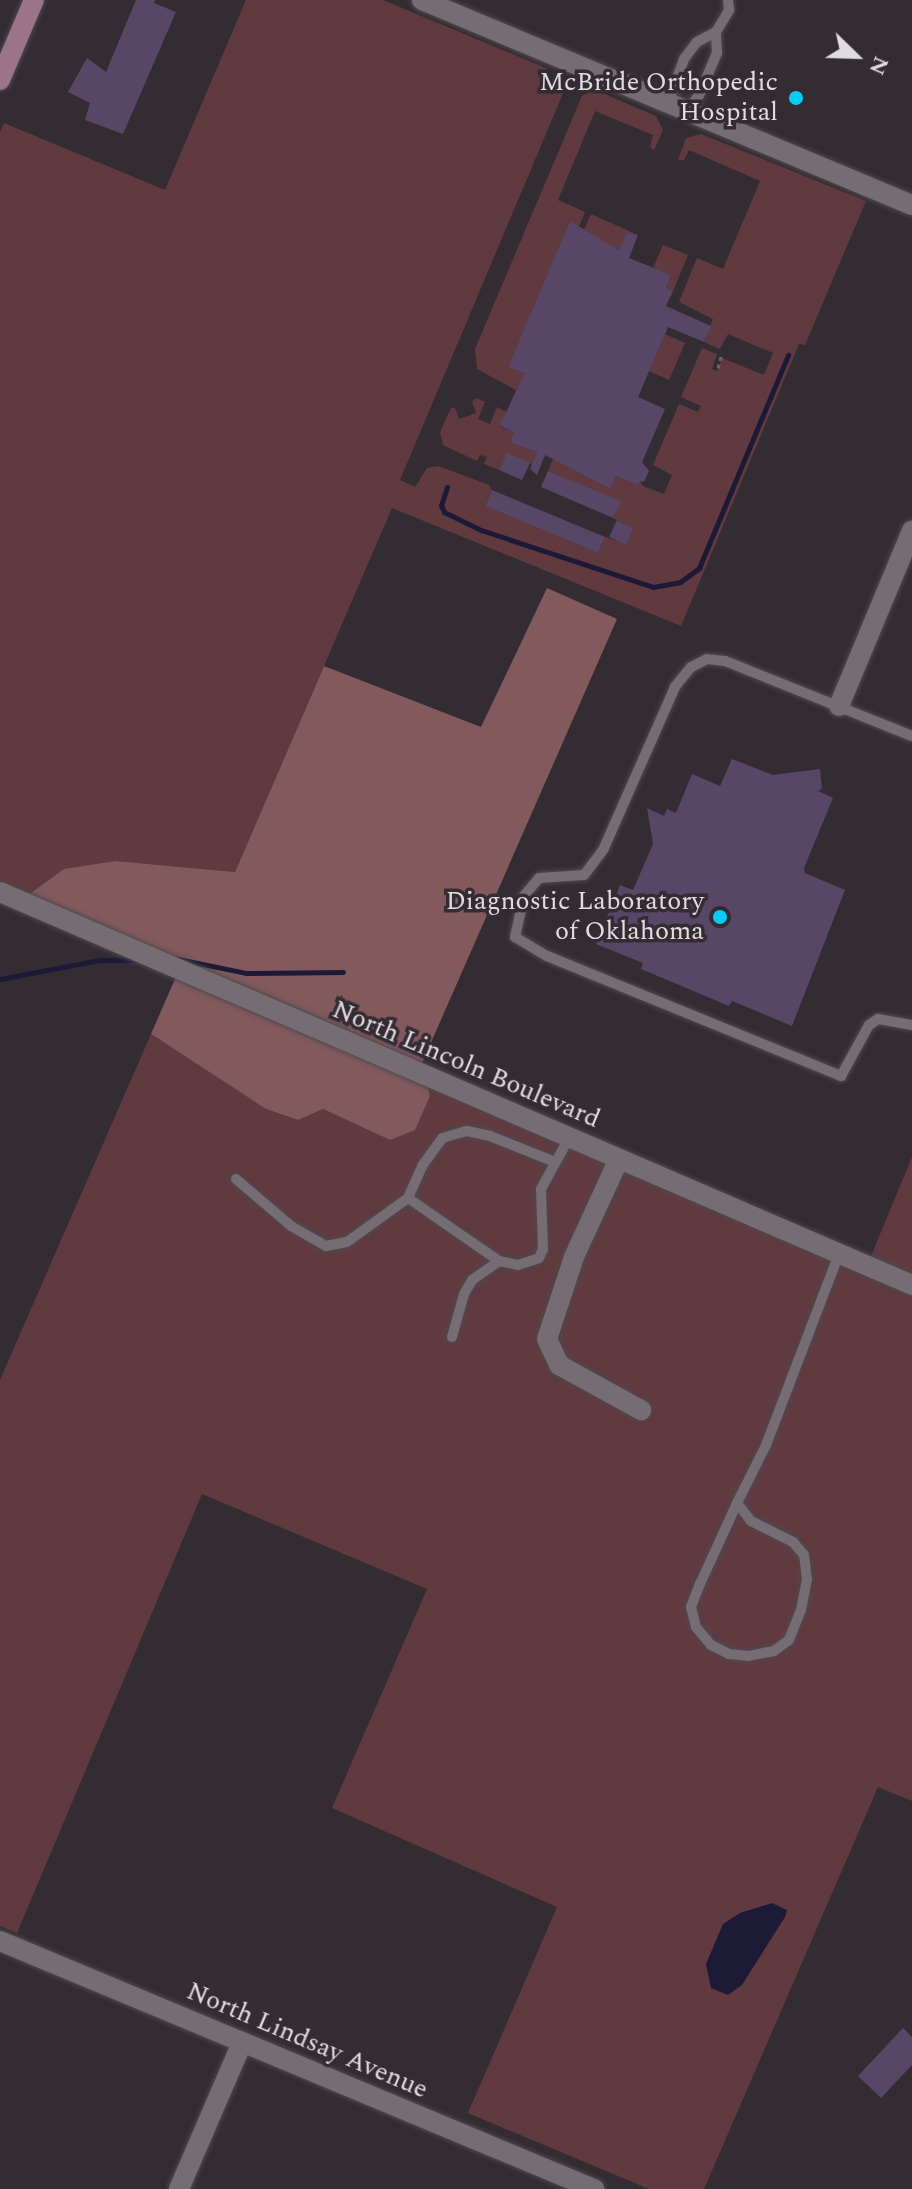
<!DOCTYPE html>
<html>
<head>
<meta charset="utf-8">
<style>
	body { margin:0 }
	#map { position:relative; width:912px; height:2189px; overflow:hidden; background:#342c33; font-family:Spectral,serif }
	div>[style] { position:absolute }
	.green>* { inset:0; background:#613a3f }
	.forest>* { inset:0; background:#82595d }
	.water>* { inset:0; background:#1d1a37 }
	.stream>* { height:5px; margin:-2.5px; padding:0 2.5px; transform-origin:2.5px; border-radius:2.5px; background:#1d1a37 }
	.building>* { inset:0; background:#574666 }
	.path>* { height:3px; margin-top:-1.5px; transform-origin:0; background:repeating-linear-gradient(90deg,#6a6369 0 4px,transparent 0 8px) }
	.roads { filter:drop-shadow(0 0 2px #4e494e) drop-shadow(0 0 2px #4e494e) }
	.lane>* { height:10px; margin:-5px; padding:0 5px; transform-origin:5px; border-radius:5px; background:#756c74 }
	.street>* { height:20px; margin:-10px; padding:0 10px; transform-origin:10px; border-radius:10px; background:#756c74 }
	.secondary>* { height:20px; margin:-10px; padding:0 10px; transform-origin:10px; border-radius:10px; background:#9c748a }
	.dots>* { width:22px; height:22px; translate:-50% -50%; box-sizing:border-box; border:4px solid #342c33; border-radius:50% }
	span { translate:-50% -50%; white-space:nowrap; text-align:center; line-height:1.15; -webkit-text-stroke:7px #342c33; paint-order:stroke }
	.poi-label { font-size:26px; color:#e1dce0 }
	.right { translate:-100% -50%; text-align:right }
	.street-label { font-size:26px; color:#e1dce0 }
	.north { position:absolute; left:816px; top:16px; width:80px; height:80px; -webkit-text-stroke:6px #342c33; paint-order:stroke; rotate:113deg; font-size:22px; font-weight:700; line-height:32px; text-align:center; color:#e1dce0 }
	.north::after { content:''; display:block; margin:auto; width:28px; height:36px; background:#e1dce0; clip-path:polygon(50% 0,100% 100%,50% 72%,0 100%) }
</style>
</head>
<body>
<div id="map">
	<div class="green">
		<div style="clip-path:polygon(246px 0,383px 0,546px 68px,550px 74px,548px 85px,553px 87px,564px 77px,564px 91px,400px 480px,415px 487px,427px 468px,438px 466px,489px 485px,492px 490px,485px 506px,598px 553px,605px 537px,626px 544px,633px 528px,613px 518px,620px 501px,548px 471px,553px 459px,610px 489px,616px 476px,638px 485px,640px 481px,643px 486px,664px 494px,672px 475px,653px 465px,679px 404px,698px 412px,701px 406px,681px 397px,702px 348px,717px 354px,712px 369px,717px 371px,722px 358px,764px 375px,773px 353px,728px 334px,720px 349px,704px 342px,713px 319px,679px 302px,697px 258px,723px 269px,760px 181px,689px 150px,684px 160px,678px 160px,686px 138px,701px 134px,866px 201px,805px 345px,799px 344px,681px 626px,392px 508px,235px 872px,116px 861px,24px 898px,0 887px,0 132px,4px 123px,165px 190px)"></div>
		<div style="clip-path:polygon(593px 89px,656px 116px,663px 130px,654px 150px,650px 147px,653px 135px,595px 111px,558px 200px,585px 212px,579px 227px,570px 222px,508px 367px,524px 373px,516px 390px,477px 369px,475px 349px,582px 96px)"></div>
		<div style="clip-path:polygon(591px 214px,638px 235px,627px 233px,619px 250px,584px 230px)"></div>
		<div style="clip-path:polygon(663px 245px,688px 255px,673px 291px,666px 288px,671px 275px,653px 268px)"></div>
		<div style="clip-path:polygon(665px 334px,685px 343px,669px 380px,649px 371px)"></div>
		<div style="clip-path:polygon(476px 398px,485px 402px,478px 419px,490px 424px,497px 407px,507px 412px,500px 427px,514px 432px,510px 443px,537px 452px,532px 464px,507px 454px,499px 470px,484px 464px,487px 457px,480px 455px,477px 461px,443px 445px,440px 432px,451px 408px,455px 408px,459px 419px,476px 413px,472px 402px)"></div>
		<div style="clip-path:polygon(151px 1034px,266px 1109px,298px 1120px,323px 1109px,390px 1140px,427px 1083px,864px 1273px,912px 1157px,912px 1801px,878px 1787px,704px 2189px,649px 2189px,468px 2113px,557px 1907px,332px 1808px,427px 1589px,202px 1494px,17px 1933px,0 1926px,0 1380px)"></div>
	</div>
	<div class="forest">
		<div style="clip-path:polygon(547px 588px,617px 619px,422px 1063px,430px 1096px,415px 1130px,390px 1140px,323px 1109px,298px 1120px,266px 1109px,151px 1034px,182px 963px,24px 898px,64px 869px,116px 861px,235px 872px,324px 666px,481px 727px)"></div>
	</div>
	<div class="water">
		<div style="clip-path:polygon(772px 1903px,787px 1910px,785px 1917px,742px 1985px,728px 1995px,711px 1988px,706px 1964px,723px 1924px,740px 1913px)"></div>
	</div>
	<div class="stream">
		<div style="left:447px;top:487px;width:19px;rotate:108deg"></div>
		<div style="left:441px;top:505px;width:8px;rotate:67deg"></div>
		<div style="left:444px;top:512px;width:41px;rotate:25.9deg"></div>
		<div style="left:481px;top:530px;width:181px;rotate:18.3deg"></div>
		<div style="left:653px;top:587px;width:27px;rotate:-10deg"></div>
		<div style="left:680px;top:582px;width:24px;rotate:-36deg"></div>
		<div style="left:699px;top:568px;width:231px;rotate:-67.3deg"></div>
		<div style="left:178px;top:959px;width:69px;rotate:11.6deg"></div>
		<div style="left:246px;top:973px;width:97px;rotate:-0.6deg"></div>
		<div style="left:0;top:979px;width:102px;rotate:-10.8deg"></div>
		<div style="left:100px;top:960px;width:40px"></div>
	</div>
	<div class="building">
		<div style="clip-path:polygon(136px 0,155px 0,154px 3px,176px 12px,123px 134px,85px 120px,90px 103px,68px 92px,87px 58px,106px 72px)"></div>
		<div style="clip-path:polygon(570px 221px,619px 250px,627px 233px,638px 235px,629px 258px,671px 275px,666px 288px,673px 291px,666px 306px,711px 326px,704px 342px,668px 327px,638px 397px,665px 409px,642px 462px,649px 471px,644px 482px,640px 481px,638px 485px,616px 476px,610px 489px,545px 455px,537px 475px,530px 469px,537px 452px,510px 443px,514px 432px,500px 426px,524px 373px,508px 367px)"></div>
		<div style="clip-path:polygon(507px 453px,530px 463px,522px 480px,499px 470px)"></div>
		<div style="clip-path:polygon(548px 471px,621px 501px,613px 518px,541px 487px)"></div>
		<div style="clip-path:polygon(492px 490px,605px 537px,598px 553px,485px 506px)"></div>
		<div style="clip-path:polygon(617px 520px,633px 528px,626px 545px,609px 537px)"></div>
		<div style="clip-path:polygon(732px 759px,773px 775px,820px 769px,822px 789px,818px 791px,833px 798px,804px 868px,805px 873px,845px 890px,792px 1026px,732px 1001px,729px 1006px,641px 969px,643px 963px,596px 944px,620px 885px,633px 890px,653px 844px,647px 808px,664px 816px,667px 809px,676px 813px,692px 774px,720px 786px)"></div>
		<div style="clip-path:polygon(903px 2028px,912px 2037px,912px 2065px,881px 2098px,858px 2076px)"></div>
	</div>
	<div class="path">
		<div style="left:718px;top:368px;width:16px;rotate:-75deg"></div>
	</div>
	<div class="roads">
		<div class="lane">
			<div style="left:669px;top:100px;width:44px;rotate:-69.9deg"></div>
			<div style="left:684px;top:59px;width:21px;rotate:-53deg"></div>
			<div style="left:697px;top:42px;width:21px;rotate:-28deg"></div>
			<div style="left:716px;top:32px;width:26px;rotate:-59deg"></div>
			<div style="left:729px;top:10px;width:10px;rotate:-96deg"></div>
			<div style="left:689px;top:109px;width:17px;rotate:-54deg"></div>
			<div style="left:699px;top:95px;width:46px;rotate:-66.8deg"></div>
			<div style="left:717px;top:53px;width:21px;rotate:-93deg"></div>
			<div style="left:912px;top:736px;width:201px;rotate:-158.1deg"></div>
			<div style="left:725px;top:661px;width:18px;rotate:-174deg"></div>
			<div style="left:707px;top:659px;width:18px;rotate:153deg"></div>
			<div style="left:691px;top:667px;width:26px;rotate:129deg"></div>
			<div style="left:675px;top:687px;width:178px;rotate:113.8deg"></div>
			<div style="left:603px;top:850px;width:31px;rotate:127deg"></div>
			<div style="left:584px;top:875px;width:45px;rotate:176.2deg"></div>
			<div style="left:539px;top:878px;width:23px;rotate:130deg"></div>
			<div style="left:524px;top:896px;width:42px;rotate:102.4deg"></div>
			<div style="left:515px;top:937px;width:37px;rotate:31deg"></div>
			<div style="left:547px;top:956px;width:318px;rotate:22.2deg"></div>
			<div style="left:841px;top:1076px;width:58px;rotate:-61.2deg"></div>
			<div style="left:869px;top:1025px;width:11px;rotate:-34deg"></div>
			<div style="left:878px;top:1019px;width:35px;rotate:10deg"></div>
			<div style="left:236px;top:1179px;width:72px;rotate:40.5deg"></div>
			<div style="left:291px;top:1226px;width:40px;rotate:29.7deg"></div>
			<div style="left:326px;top:1246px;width:21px;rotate:-11deg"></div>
			<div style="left:347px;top:1242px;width:75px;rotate:-35.8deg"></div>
			<div style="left:408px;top:1198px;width:111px;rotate:34.7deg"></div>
			<div style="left:499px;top:1261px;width:19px;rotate:12deg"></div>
			<div style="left:518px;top:1265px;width:22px;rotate:-18deg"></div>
			<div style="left:539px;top:1258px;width:10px;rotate:-66deg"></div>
			<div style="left:543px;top:1249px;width:60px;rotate:-91.9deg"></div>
			<div style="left:541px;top:1189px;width:58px;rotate:-61.2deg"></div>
			<div style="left:408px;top:1198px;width:35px;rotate:-66deg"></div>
			<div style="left:422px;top:1166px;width:34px;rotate:-54deg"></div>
			<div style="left:442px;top:1138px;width:26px;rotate:-16deg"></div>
			<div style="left:467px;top:1131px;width:24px;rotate:12deg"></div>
			<div style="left:490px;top:1136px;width:70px;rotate:21.8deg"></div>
			<div style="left:452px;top:1337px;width:45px;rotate:-74.4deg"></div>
			<div style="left:464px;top:1294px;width:16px;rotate:-60deg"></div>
			<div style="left:472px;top:1280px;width:33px;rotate:-35deg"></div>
			<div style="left:737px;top:1503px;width:23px;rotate:52deg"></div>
			<div style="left:751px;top:1521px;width:47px;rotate:26.6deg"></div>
			<div style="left:793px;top:1542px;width:17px;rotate:50deg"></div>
			<div style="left:804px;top:1555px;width:24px;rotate:83deg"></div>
			<div style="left:807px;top:1579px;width:32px;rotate:101deg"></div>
			<div style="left:801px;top:1610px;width:32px;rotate:112deg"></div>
			<div style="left:789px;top:1640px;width:19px;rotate:144deg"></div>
			<div style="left:774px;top:1651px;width:26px;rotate:169deg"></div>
			<div style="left:748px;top:1656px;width:19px;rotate:-174deg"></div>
			<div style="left:729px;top:1654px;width:20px;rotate:-153deg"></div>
			<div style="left:711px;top:1645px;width:23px;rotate:-130deg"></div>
			<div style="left:696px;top:1627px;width:21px;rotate:-104deg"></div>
			<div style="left:691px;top:1607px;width:25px;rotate:-69deg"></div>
			<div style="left:700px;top:1584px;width:89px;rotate:-65.4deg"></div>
			<div style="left:737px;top:1503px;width:65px;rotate:-63.4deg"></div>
			<div style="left:766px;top:1445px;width:204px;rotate:-69.1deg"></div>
		</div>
		<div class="street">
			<div style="left:422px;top:0;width:531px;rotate:22.7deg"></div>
			<div style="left:839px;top:706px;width:190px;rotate:-67.4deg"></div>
			<div style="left:0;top:892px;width:993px;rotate:23.31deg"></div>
			<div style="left:619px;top:1159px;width:108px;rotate:114.7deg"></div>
			<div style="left:574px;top:1257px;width:86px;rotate:108.2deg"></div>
			<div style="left:547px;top:1339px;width:29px;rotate:65deg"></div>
			<div style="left:559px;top:1365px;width:94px;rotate:28.8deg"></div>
			<div style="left:0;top:1941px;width:644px;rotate:22.66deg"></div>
			<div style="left:179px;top:2189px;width:159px;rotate:-66.7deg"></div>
		</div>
		<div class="secondary">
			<div style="left:0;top:80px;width:87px;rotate:-67deg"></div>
		</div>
	</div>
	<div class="dots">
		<div style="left:796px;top:98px;background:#08cbfa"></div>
		<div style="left:720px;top:917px;background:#08cbfa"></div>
	</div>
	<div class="poi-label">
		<span class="right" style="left:778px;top:98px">McBride Orthopedic<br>Hospital</span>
		<span class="right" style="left:704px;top:917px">Diagnostic Laboratory<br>of Oklahoma</span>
	</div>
	<div class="street-label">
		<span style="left:466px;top:1065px;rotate:23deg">North Lincoln Boulevard</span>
		<span style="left:307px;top:2041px;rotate:23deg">North Lindsay Avenue</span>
	</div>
	<div class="north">N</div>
</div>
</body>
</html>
